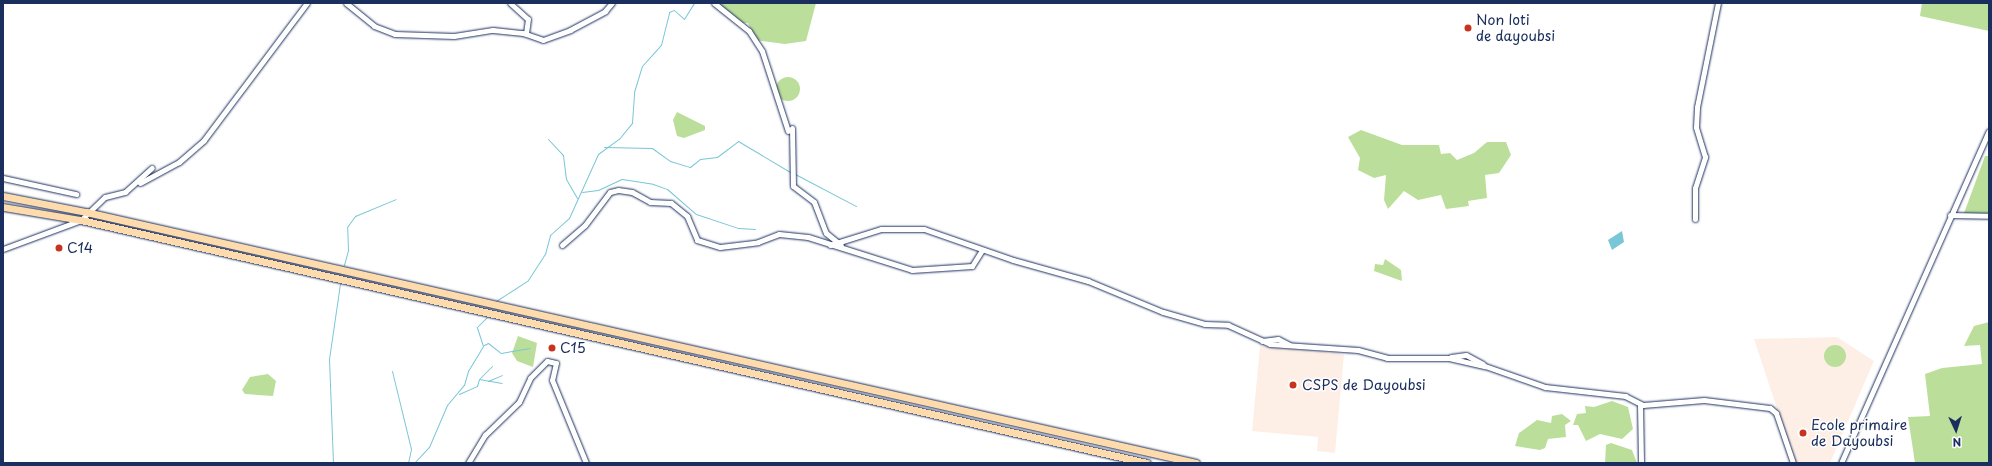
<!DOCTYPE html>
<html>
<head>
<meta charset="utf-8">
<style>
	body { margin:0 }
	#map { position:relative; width:1992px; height:466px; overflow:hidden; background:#fff; font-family:"Playpen Sans",sans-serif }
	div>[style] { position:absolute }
	.built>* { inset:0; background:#feefe6 }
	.green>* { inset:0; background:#bbdf9a }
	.round { border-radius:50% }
	.water>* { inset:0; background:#79c6d7 }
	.stream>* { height:1px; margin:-0.5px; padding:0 0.5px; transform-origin:0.5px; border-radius:0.5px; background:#79c6d7 }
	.roads { filter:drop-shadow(0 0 1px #1b2f5e) drop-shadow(0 0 1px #1b2f5e) }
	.minor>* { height:5px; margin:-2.5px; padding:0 2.5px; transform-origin:2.5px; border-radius:2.5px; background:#fff }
	.highway>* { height:7px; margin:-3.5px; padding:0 3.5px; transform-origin:3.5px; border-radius:3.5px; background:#fddbac }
	.dots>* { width:11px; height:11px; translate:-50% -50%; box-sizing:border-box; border:2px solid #fff; border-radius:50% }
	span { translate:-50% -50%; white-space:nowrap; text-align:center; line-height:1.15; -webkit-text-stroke:3px #fff; paint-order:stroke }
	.poi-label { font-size:14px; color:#1b2f5e }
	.left { translate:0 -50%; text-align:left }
	.frame { position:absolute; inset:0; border:4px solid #1b2f5e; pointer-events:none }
	.north { position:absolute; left:1936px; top:410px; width:40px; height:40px; -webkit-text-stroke:3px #fff; paint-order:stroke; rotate:176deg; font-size:11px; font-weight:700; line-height:16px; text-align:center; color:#1b2f5e }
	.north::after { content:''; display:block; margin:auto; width:14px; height:18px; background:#1b2f5e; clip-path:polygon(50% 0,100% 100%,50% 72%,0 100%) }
</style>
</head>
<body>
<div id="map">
	<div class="built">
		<div style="clip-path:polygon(1837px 337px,1874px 361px,1830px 463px,1795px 463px,1754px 339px)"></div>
		<div style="clip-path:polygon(1260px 346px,1344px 354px,1335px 453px,1317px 451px,1318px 437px,1252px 431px)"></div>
	</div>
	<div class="green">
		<div style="clip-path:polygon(816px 3px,806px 41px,785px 44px,755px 40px,748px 23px,738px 23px,718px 4px)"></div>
		<div style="clip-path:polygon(1922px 3px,1989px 3px,1989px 31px,1920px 16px)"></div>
		<div class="round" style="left:776px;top:77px;width:24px;height:24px"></div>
		<div style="clip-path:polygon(677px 112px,705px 126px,705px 130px,684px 138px,677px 136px,673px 120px)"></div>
		<div style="clip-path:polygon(1361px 130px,1402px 145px,1439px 145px,1441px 154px,1450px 153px,1457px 160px,1474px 153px,1487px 142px,1506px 142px,1511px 155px,1499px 173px,1485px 175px,1487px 198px,1468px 201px,1469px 206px,1446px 209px,1441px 195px,1418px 200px,1404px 191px,1388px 209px,1384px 200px,1386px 175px,1374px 178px,1358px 170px,1360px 158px,1348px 137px)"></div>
		<div style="clip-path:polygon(1985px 156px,1989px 156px,1989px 216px,1963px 216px)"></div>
		<div style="clip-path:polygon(1385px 259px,1401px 270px,1402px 281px,1374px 271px,1375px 264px,1383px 265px)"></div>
		<div style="clip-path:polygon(1989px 322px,1989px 463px,1915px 463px,1908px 417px,1930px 416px,1925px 374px,1942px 368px,1982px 364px,1980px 345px,1964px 346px,1974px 326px)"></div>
		<div style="clip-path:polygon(518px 336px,537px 343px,533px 367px,517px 361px,512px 353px)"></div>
		<div class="round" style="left:1824px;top:345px;width:22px;height:22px"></div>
		<div style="clip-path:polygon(268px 374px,276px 381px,273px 396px,245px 394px,242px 390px,250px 377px)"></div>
		<div style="clip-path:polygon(1612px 401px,1628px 407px,1633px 429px,1622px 439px,1600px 434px,1586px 441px,1578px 425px,1573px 425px,1577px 414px,1586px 413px,1585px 406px,1594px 407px)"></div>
		<div style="clip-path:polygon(1562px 414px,1571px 421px,1565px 425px,1566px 437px,1548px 439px,1545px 448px,1540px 450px,1515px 446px,1519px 433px,1537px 420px,1551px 423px,1552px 416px)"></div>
		<div style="clip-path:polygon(1611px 443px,1632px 450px,1637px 463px,1605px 463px,1606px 445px)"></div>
	</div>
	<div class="water">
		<div style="clip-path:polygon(1622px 231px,1624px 242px,1612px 250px,1608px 240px)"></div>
	</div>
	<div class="stream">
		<div style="left:548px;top:139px;width:22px;rotate:47deg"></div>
		<div style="left:563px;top:155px;width:24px;rotate:83deg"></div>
		<div style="left:566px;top:179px;width:22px;rotate:60deg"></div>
		<div style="left:604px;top:147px;width:48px;rotate:1.2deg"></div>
		<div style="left:652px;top:148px;width:22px;rotate:36deg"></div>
		<div style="left:670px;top:161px;width:21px;rotate:17deg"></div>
		<div style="left:690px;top:167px;width:13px;rotate:-39deg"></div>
		<div style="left:700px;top:159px;width:17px;rotate:-7deg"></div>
		<div style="left:717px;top:157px;width:26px;rotate:-37deg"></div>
		<div style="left:738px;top:141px;width:61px;rotate:30.8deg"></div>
		<div style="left:795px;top:174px;width:69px;rotate:27.7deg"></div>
		<div style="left:582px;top:192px;width:16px;rotate:-7deg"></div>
		<div style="left:598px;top:190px;width:26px;rotate:-25deg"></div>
		<div style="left:622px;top:179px;width:31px;rotate:9deg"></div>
		<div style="left:653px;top:184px;width:15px;rotate:20deg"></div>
		<div style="left:667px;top:189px;width:38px;rotate:41deg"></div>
		<div style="left:696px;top:214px;width:44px;rotate:18.4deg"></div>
		<div style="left:738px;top:228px;width:17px;rotate:3deg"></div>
		<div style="left:344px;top:265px;width:16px;rotate:-75deg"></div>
		<div style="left:348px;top:250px;width:23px;rotate:-92deg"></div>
		<div style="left:347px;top:227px;width:14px;rotate:-54deg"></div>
		<div style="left:355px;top:216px;width:44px;rotate:-22.5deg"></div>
		<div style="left:496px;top:301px;width:38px;rotate:-33deg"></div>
		<div style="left:528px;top:280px;width:31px;rotate:-57deg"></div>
		<div style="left:545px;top:254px;width:20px;rotate:-75deg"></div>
		<div style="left:550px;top:235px;width:25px;rotate:-42deg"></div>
		<div style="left:569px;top:218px;width:70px;rotate:-65.6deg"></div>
		<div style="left:598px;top:154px;width:26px;rotate:-36deg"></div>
		<div style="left:619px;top:139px;width:21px;rotate:-51deg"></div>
		<div style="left:632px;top:123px;width:31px;rotate:-86deg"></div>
		<div style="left:634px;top:92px;width:27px;rotate:-73deg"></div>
		<div style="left:642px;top:66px;width:28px;rotate:-48deg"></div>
		<div style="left:661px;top:45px;width:34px;rotate:-76deg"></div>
		<div style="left:669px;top:12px;width:5px;rotate:-22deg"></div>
		<div style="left:674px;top:10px;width:13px;rotate:42deg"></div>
		<div style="left:684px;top:19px;width:19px;rotate:-58deg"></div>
		<div style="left:484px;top:345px;width:4px;rotate:-27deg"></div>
		<div style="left:488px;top:343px;width:16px;rotate:38deg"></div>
		<div style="left:501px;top:353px;width:29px;rotate:-10deg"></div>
		<div style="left:392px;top:371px;width:80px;rotate:76.3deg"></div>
		<div style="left:411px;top:449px;width:14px;rotate:102deg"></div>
		<div style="left:480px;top:378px;width:17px;rotate:-45deg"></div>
		<div style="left:488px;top:381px;width:15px;rotate:-23deg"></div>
		<div style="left:459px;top:394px;width:20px;rotate:-24deg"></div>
		<div style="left:477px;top:386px;width:7px;rotate:-74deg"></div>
		<div style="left:479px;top:379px;width:23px;rotate:10deg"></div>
		<div style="left:333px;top:463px;width:104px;rotate:-92.2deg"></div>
		<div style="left:329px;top:359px;width:76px;rotate:-81.7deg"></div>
		<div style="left:414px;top:463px;width:22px;rotate:-47deg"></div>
		<div style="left:429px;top:447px;width:46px;rotate:-66.8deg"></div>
		<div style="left:447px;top:405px;width:26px;rotate:-50deg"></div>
		<div style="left:464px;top:385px;width:15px;rotate:-74deg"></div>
		<div style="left:468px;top:371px;width:29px;rotate:-59deg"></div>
		<div style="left:483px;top:346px;width:20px;rotate:-108deg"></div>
		<div style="left:477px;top:327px;width:16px;rotate:-45deg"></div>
	</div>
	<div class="roads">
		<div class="minor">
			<div style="left:346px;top:3px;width:36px;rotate:39deg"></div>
			<div style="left:374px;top:26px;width:22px;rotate:21deg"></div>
			<div style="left:395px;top:34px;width:59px;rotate:1.9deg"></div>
			<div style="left:454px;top:36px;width:39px;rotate:-9deg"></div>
			<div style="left:493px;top:30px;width:30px;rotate:6deg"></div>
			<div style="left:523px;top:33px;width:21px;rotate:19deg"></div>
			<div style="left:543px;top:40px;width:29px;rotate:-20deg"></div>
			<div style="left:570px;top:30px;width:40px;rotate:-28deg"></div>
			<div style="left:605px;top:11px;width:11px;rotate:-49deg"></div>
			<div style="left:510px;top:3px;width:24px;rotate:42deg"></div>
			<div style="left:528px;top:19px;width:15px;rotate:98deg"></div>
			<div style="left:714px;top:3px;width:45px;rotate:38.7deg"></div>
			<div style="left:749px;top:31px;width:24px;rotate:57deg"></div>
			<div style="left:762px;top:51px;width:84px;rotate:72deg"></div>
			<div style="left:792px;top:128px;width:58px;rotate:89deg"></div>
			<div style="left:793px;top:186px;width:26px;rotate:37deg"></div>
			<div style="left:814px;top:202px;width:33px;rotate:69deg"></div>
			<div style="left:826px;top:233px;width:19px;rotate:39deg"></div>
			<div style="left:3px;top:178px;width:75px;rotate:12.4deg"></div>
			<div style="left:140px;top:183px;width:44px;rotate:-28.3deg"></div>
			<div style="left:179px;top:162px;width:33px;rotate:-41deg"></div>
			<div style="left:204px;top:140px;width:171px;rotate:-53.1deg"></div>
			<div style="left:1950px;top:215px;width:39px;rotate:1deg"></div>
			<div style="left:1695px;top:219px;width:31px;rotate:-90deg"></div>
			<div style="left:1695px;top:188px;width:33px;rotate:-72deg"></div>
			<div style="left:1705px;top:157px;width:31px;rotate:-107deg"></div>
			<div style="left:1696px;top:127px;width:20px;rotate:-87deg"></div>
			<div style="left:1697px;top:107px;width:106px;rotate:-78.6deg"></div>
			<div style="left:562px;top:245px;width:30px;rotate:-41deg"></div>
			<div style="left:585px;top:225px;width:41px;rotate:-52.9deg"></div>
			<div style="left:610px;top:192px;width:8px;rotate:-14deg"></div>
			<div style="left:618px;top:190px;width:14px;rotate:8deg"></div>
			<div style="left:632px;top:192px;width:21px;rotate:29deg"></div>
			<div style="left:650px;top:202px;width:21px;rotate:3deg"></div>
			<div style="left:671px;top:203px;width:21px;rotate:39deg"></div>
			<div style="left:687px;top:216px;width:26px;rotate:67deg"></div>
			<div style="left:697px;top:240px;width:24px;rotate:17deg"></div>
			<div style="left:720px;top:247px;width:38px;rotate:-7deg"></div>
			<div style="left:758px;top:242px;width:22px;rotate:-21deg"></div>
			<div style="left:779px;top:234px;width:29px;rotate:6deg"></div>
			<div style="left:808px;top:237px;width:109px;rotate:17.6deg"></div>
			<div style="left:912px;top:270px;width:60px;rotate:-3.8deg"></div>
			<div style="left:972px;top:266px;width:19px;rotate:-58deg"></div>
			<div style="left:830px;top:245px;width:53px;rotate:-17.4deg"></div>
			<div style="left:881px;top:229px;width:43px"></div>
			<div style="left:924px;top:229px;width:94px;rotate:19.2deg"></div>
			<div style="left:1013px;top:260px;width:78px;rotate:15.6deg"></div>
			<div style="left:1088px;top:281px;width:81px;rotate:22.5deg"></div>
			<div style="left:1163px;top:312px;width:44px;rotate:15.9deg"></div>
			<div style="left:1205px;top:324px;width:23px;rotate:2deg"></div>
			<div style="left:1228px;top:325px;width:46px;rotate:24.3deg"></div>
			<div style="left:1270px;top:344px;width:88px;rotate:3.9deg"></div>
			<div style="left:1358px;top:350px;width:30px;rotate:15deg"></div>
			<div style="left:1387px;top:358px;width:62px"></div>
			<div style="left:1449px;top:358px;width:37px;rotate:13deg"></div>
			<div style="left:1485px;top:366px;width:64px;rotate:19.3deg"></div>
			<div style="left:1545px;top:387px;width:81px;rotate:6.4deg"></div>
			<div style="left:1625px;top:396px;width:20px;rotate:27deg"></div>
			<div style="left:1643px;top:405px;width:61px;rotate:-4.7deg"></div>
			<div style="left:1704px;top:400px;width:66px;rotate:6.9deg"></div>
			<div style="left:1770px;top:408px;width:8px;rotate:40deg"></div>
			<div style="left:1776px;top:413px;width:53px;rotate:71.2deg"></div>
			<div style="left:3px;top:249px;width:83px;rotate:-20.4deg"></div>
			<div style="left:81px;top:220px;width:33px;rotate:-44deg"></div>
			<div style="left:105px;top:197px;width:21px;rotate:-14deg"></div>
			<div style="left:125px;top:192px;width:36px;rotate:-42deg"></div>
			<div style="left:1262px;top:341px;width:16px;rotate:-7deg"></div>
			<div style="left:1278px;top:339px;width:13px;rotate:27deg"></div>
			<div style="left:1451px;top:357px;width:15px;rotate:-8deg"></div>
			<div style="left:1466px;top:355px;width:19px;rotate:28deg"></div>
			<div style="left:1640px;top:404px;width:59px;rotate:89deg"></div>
			<div style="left:468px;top:463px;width:33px;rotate:-59deg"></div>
			<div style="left:485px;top:435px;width:47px;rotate:-44.1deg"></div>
			<div style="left:519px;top:402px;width:26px;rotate:-65deg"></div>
			<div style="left:530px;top:378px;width:24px;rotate:-45deg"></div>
			<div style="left:547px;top:361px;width:9px;rotate:13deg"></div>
			<div style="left:556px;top:363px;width:17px;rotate:103deg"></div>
			<div style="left:552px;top:380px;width:90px;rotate:67.7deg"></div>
			<div style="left:1841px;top:463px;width:363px;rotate:-66deg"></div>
		</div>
		<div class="highway">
			<div style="left:3px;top:196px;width:85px;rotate:10.9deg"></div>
			<div style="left:86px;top:212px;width:1138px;rotate:12.74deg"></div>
			<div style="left:3px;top:207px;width:79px;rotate:9.5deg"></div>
			<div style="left:81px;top:220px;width:1093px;rotate:12.84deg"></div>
		</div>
	</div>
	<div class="dots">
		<div style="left:1468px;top:28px;background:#c8321e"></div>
		<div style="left:59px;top:248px;background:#c8321e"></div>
		<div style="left:552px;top:348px;background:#c8321e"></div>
		<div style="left:1293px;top:385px;background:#c8321e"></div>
		<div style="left:1803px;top:433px;background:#c8321e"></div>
	</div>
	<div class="poi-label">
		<span class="left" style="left:1476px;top:28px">Non loti<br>de dayoubsi</span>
		<span class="left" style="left:67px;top:248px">C14</span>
		<span class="left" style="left:560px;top:348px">C15</span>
		<span class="left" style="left:1302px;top:385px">CSPS de Dayoubsi</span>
		<span class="left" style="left:1811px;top:433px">Ecole primaire<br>de Dayoubsi</span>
	</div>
	<div class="frame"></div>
	<div class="north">N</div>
</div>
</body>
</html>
